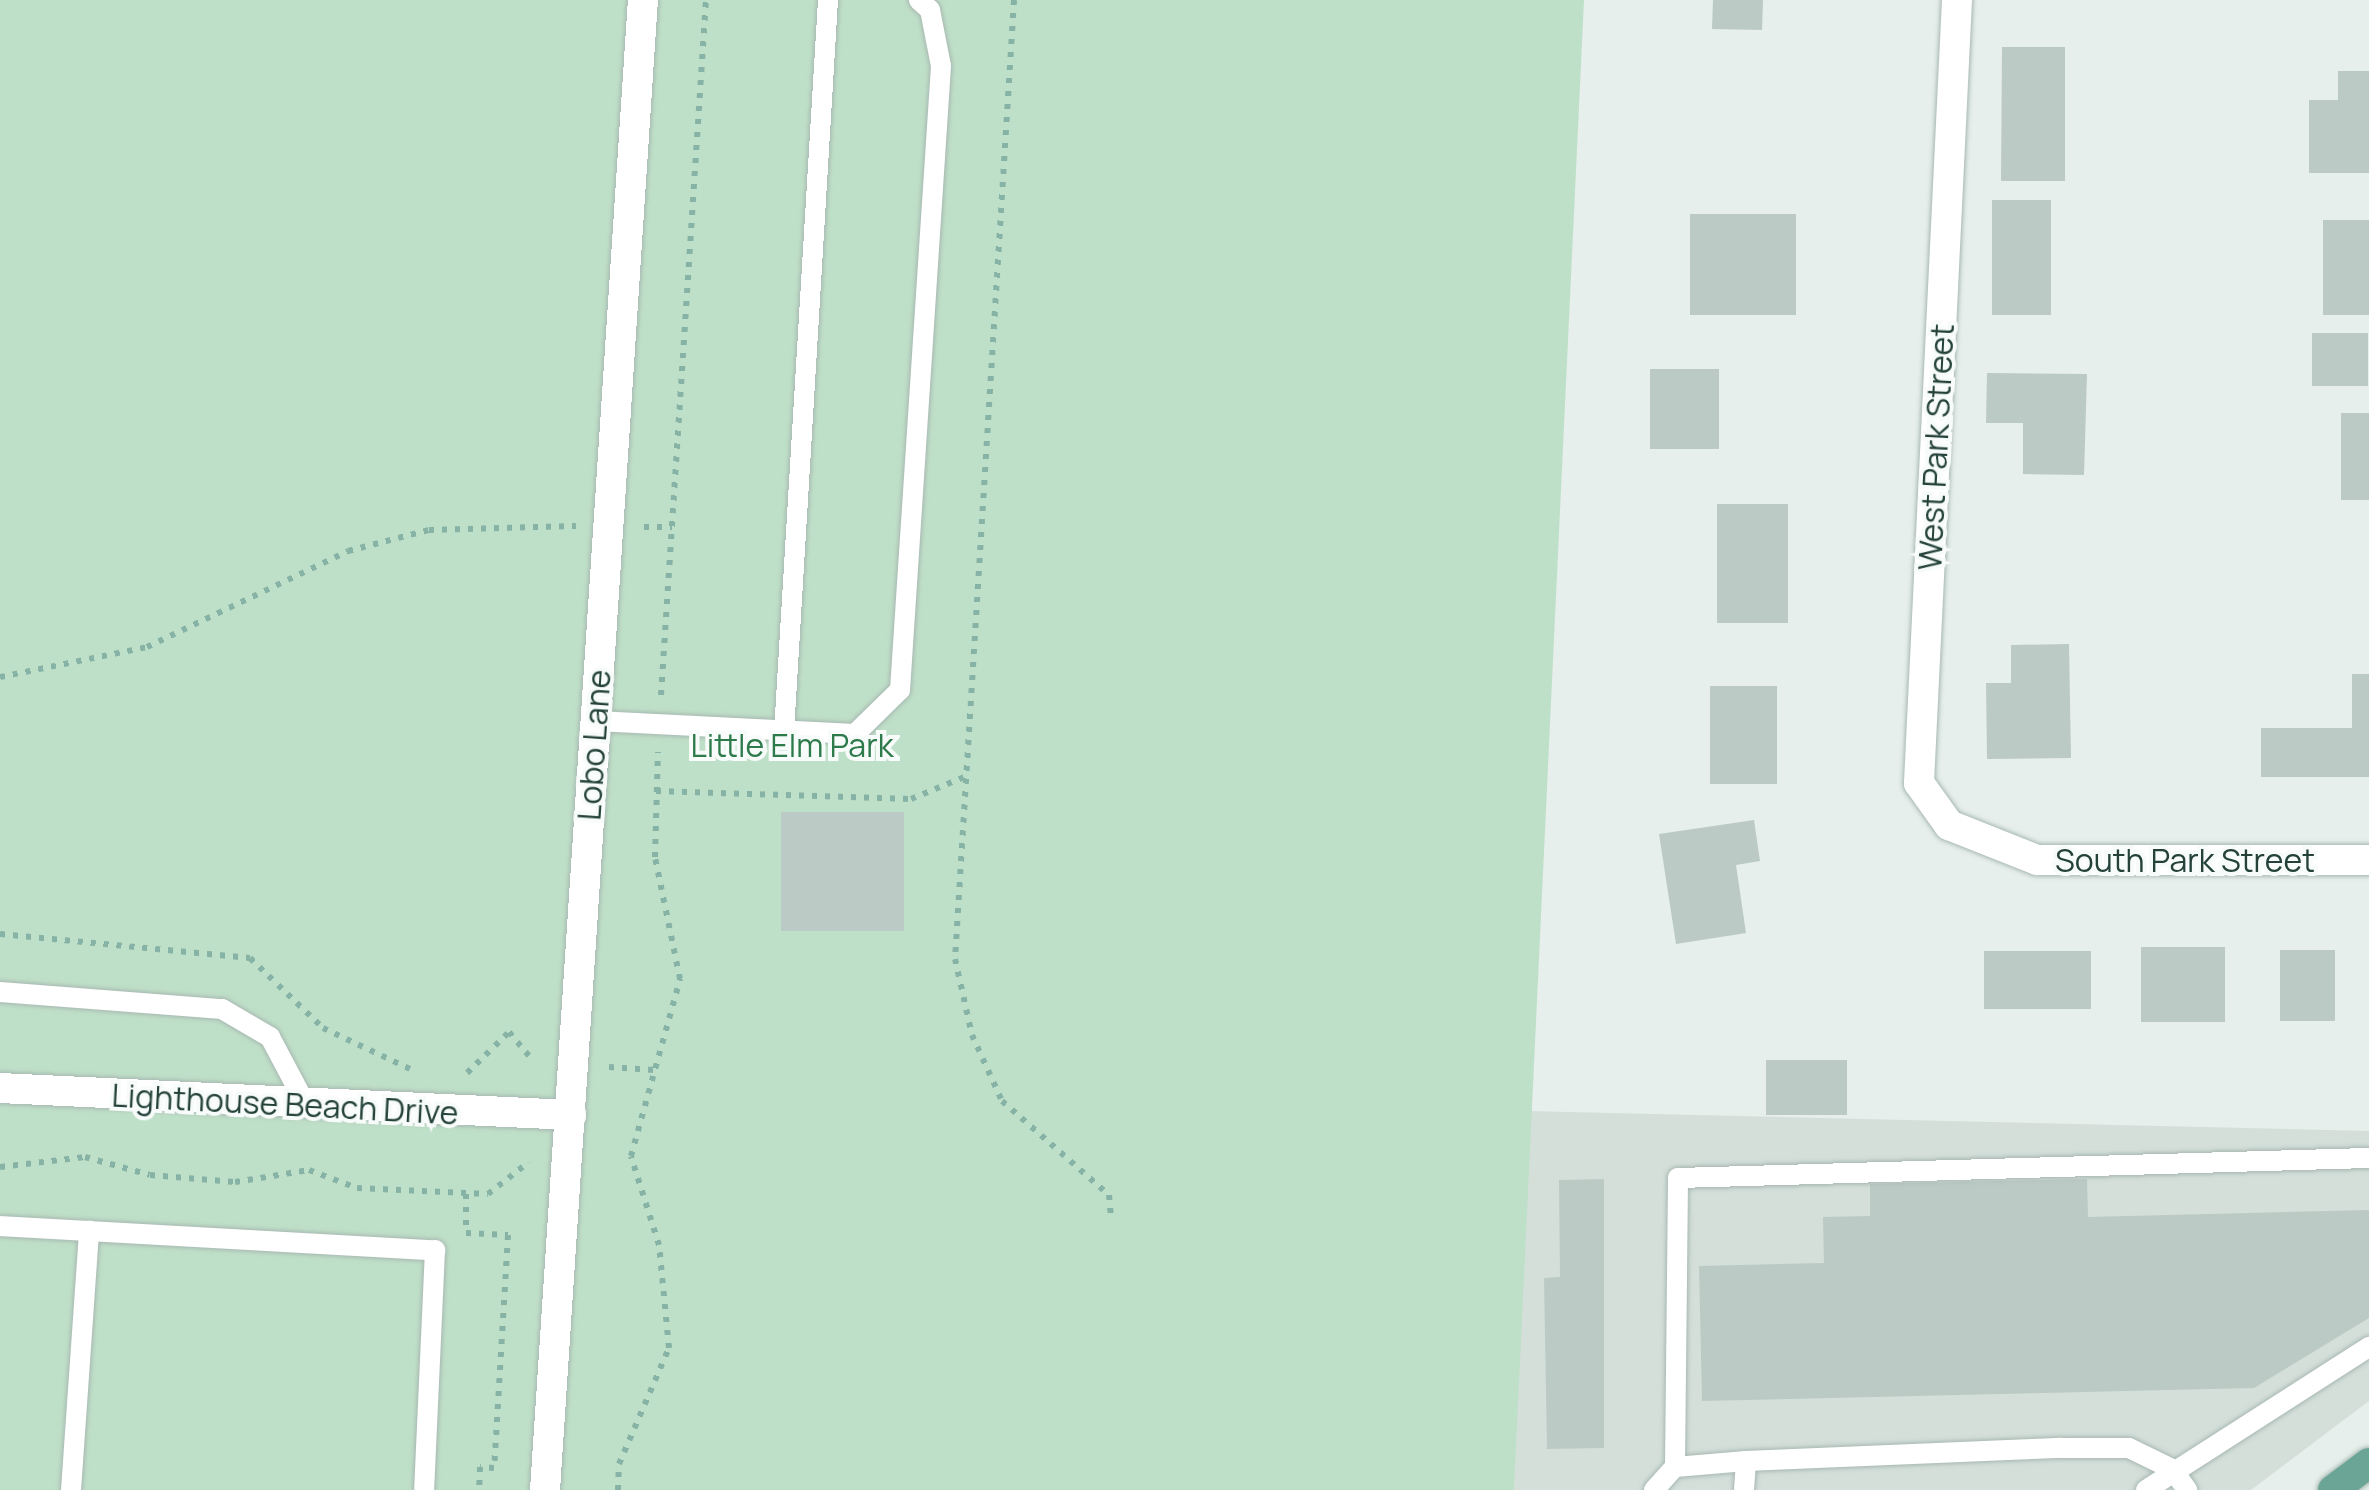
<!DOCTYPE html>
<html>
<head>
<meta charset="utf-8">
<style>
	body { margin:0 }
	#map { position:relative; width:2369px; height:1490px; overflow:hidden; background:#e6efeb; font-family:Manrope,sans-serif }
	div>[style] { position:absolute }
	.built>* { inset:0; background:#d4dfda }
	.green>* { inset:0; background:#bfe0c8 }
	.building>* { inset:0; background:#bbcac4 }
	.path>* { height:6px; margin-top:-3px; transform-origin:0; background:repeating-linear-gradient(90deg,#86b3a5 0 5px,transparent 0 13px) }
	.roads { filter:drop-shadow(0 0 2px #a8b8b2) drop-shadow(0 0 2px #a8b8b2) }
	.service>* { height:20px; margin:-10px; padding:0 10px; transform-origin:10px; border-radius:10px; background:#fff }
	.minor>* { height:30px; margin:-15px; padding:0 15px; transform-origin:15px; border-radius:15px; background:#fff }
	.primary>* { height:30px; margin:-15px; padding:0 15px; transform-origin:15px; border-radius:15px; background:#6aa596 }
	span { translate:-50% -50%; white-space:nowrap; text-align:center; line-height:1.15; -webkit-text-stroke:8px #f7fbf9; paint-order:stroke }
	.street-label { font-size:32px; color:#24423a }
	.park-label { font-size:32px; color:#2d7a4b }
</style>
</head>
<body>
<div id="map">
	<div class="built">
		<div style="clip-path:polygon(1527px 1111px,2369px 1131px,2369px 1401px,2251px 1490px,1514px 1490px)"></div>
	</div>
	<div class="green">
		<div style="clip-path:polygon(0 0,1584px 0,1514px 1490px,0 1490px)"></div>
	</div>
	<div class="building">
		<div style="clip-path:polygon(1713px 0,1763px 0,1762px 30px,1712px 29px)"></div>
		<div style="clip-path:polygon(2002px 47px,2065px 47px,2065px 181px,2001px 181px)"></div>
		<div style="clip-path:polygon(2338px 71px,2369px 71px,2369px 173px,2309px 173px,2309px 100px,2338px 100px)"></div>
		<div style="clip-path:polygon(1992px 200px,2051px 200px,2051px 315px,1992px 315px)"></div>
		<div style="clip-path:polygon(1690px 214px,1796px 214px,1796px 315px,1690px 315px)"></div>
		<div style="clip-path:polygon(2323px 220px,2369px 220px,2369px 315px,2323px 315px)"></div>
		<div style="clip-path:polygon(2312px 333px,2368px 333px,2368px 386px,2312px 386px)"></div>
		<div style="clip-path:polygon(1650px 369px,1719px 369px,1719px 449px,1650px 449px)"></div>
		<div style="clip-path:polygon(1987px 373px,2087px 374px,2084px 475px,2023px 474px,2023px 423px,1986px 423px)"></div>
		<div style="clip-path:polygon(2341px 413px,2369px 413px,2369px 500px,2341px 500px)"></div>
		<div style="clip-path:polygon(1717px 504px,1788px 504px,1788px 623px,1717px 623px)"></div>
		<div style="clip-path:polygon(2069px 644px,2071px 758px,1987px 759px,1986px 683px,2011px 683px,2011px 645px)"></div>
		<div style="clip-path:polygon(2352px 674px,2369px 674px,2369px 777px,2261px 777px,2261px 728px,2352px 728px)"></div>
		<div style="clip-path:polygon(1710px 686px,1777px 686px,1777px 784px,1710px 784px)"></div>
		<div style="clip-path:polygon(781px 812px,904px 812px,904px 931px,781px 931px)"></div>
		<div style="clip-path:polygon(1754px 820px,1760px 861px,1736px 865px,1746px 933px,1676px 944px,1659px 834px)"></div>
		<div style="clip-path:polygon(2141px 947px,2225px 947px,2225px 1022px,2141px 1022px)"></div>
		<div style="clip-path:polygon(2280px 950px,2335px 950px,2335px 1021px,2280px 1021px)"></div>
		<div style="clip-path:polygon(1984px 951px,2091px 951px,2091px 1009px,1984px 1009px)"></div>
		<div style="clip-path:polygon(1766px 1060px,1847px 1060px,1847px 1115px,1766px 1115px)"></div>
		<div style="clip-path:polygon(1604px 1179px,1604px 1448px,1547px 1449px,1544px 1278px,1560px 1277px,1559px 1180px)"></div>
		<div style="clip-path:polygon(2087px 1179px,2088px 1217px,2369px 1210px,2369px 1318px,2254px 1388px,1702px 1401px,1699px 1266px,1824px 1263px,1823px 1217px,1870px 1216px,1870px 1184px)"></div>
	</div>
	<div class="path">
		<div style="left:1014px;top:0;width:961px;rotate:93.52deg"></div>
		<div style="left:955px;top:959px;width:78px;rotate:77.4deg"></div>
		<div style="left:972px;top:1035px;width:72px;rotate:65.6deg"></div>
		<div style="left:1002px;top:1101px;width:142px;rotate:41.3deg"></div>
		<div style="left:1109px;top:1195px;width:22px;rotate:85deg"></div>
		<div style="left:644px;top:527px;width:28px"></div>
		<div style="left:0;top:677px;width:150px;rotate:-11.5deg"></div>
		<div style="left:147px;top:647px;width:223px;rotate:-25.5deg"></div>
		<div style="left:348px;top:551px;width:84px;rotate:-14.5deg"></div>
		<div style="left:429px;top:530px;width:147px;rotate:-1.6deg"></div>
		<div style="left:661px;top:695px;width:696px;rotate:-86.3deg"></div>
		<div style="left:656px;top:791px;width:255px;rotate:1.8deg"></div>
		<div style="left:911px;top:799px;width:57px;rotate:-22.5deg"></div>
		<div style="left:0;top:934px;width:251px;rotate:5.5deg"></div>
		<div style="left:250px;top:958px;width:101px;rotate:43.8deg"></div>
		<div style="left:323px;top:1028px;width:96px;rotate:25.2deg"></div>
		<div style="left:609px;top:1067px;width:45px;rotate:3.8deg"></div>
		<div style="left:467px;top:1073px;width:59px;rotate:-44.3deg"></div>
		<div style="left:509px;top:1032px;width:38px;rotate:50deg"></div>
		<div style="left:0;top:1167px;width:86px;rotate:-6.7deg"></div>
		<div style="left:85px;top:1157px;width:67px;rotate:15.5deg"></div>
		<div style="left:150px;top:1175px;width:85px;rotate:4.7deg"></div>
		<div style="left:235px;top:1182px;width:75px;rotate:-9.2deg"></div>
		<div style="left:309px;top:1170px;width:51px;rotate:20.6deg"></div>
		<div style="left:357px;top:1188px;width:131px;rotate:2.6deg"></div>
		<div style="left:488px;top:1194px;width:52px;rotate:-38deg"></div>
		<div style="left:466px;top:1194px;width:39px;rotate:90deg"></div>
		<div style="left:466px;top:1233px;width:42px;rotate:2.7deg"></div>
		<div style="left:508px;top:1235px;width:233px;rotate:93.4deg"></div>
		<div style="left:494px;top:1468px;width:14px;rotate:-176deg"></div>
		<div style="left:480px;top:1467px;width:23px;rotate:92deg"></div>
		<div style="left:618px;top:1490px;width:26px;rotate:-88deg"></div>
		<div style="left:619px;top:1464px;width:126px;rotate:-66.7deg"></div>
		<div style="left:669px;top:1348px;width:103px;rotate:-95.5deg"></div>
		<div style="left:659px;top:1245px;width:93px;rotate:-107.5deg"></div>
		<div style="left:631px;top:1156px;width:184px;rotate:-74.5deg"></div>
		<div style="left:680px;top:979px;width:125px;rotate:-101.6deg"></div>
		<div style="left:655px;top:857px;width:105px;rotate:-88.4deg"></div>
	</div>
	<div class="roads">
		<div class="service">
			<div style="left:596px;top:721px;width:259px;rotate:2.9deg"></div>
			<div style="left:855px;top:734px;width:63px;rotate:-44.4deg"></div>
			<div style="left:900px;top:690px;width:625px;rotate:-86.24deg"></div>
			<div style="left:941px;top:66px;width:57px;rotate:-101.1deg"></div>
			<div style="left:930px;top:10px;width:15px;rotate:-138deg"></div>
			<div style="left:784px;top:732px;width:733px;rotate:-86.56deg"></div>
			<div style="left:0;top:992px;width:223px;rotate:4.4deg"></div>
			<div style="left:222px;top:1009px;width:56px;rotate:30.3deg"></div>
			<div style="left:270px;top:1037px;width:79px;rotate:62.1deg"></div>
			<div style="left:0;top:1226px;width:436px;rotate:3.2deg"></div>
			<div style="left:435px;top:1250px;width:240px;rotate:92.6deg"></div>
			<div style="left:1746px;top:1461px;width:71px;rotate:175.2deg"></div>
			<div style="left:1675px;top:1467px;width:289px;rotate:-89.4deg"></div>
			<div style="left:1678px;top:1178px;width:691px;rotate:-1.66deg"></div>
			<div style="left:71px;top:1490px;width:260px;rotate:-86deg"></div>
			<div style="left:1654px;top:1490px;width:31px;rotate:-48deg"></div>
			<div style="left:1744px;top:1490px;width:29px;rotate:-86deg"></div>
			<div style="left:1746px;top:1461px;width:316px;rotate:-2.4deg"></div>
			<div style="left:2062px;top:1448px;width:67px"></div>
			<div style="left:2129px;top:1448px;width:48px;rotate:26deg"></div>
			<div style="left:2172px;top:1469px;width:26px;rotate:54deg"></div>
			<div style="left:2146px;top:1490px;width:265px;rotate:-32.7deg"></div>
		</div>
		<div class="minor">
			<div style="left:1957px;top:0;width:784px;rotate:92.78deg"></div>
			<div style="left:1919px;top:783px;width:52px;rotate:54.5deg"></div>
			<div style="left:1949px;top:825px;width:95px;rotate:21.7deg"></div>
			<div style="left:2037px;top:860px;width:332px"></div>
			<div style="left:0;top:1088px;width:572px;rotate:2.71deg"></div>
			<div style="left:545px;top:1490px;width:1493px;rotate:-86.24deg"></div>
		</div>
		<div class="primary">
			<div style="left:2333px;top:1490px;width:45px;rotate:-36.9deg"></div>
		</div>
	</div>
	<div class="street-label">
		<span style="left:1936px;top:447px;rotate:-87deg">West Park Street</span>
		<span style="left:594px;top:745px;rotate:-86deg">Lobo Lane</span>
		<span style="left:2185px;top:860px">South Park Street</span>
		<span style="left:285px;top:1104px;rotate:3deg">Lighthouse Beach Drive</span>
	</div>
	<div class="park-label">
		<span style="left:792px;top:745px">Little Elm Park</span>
	</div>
</div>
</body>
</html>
